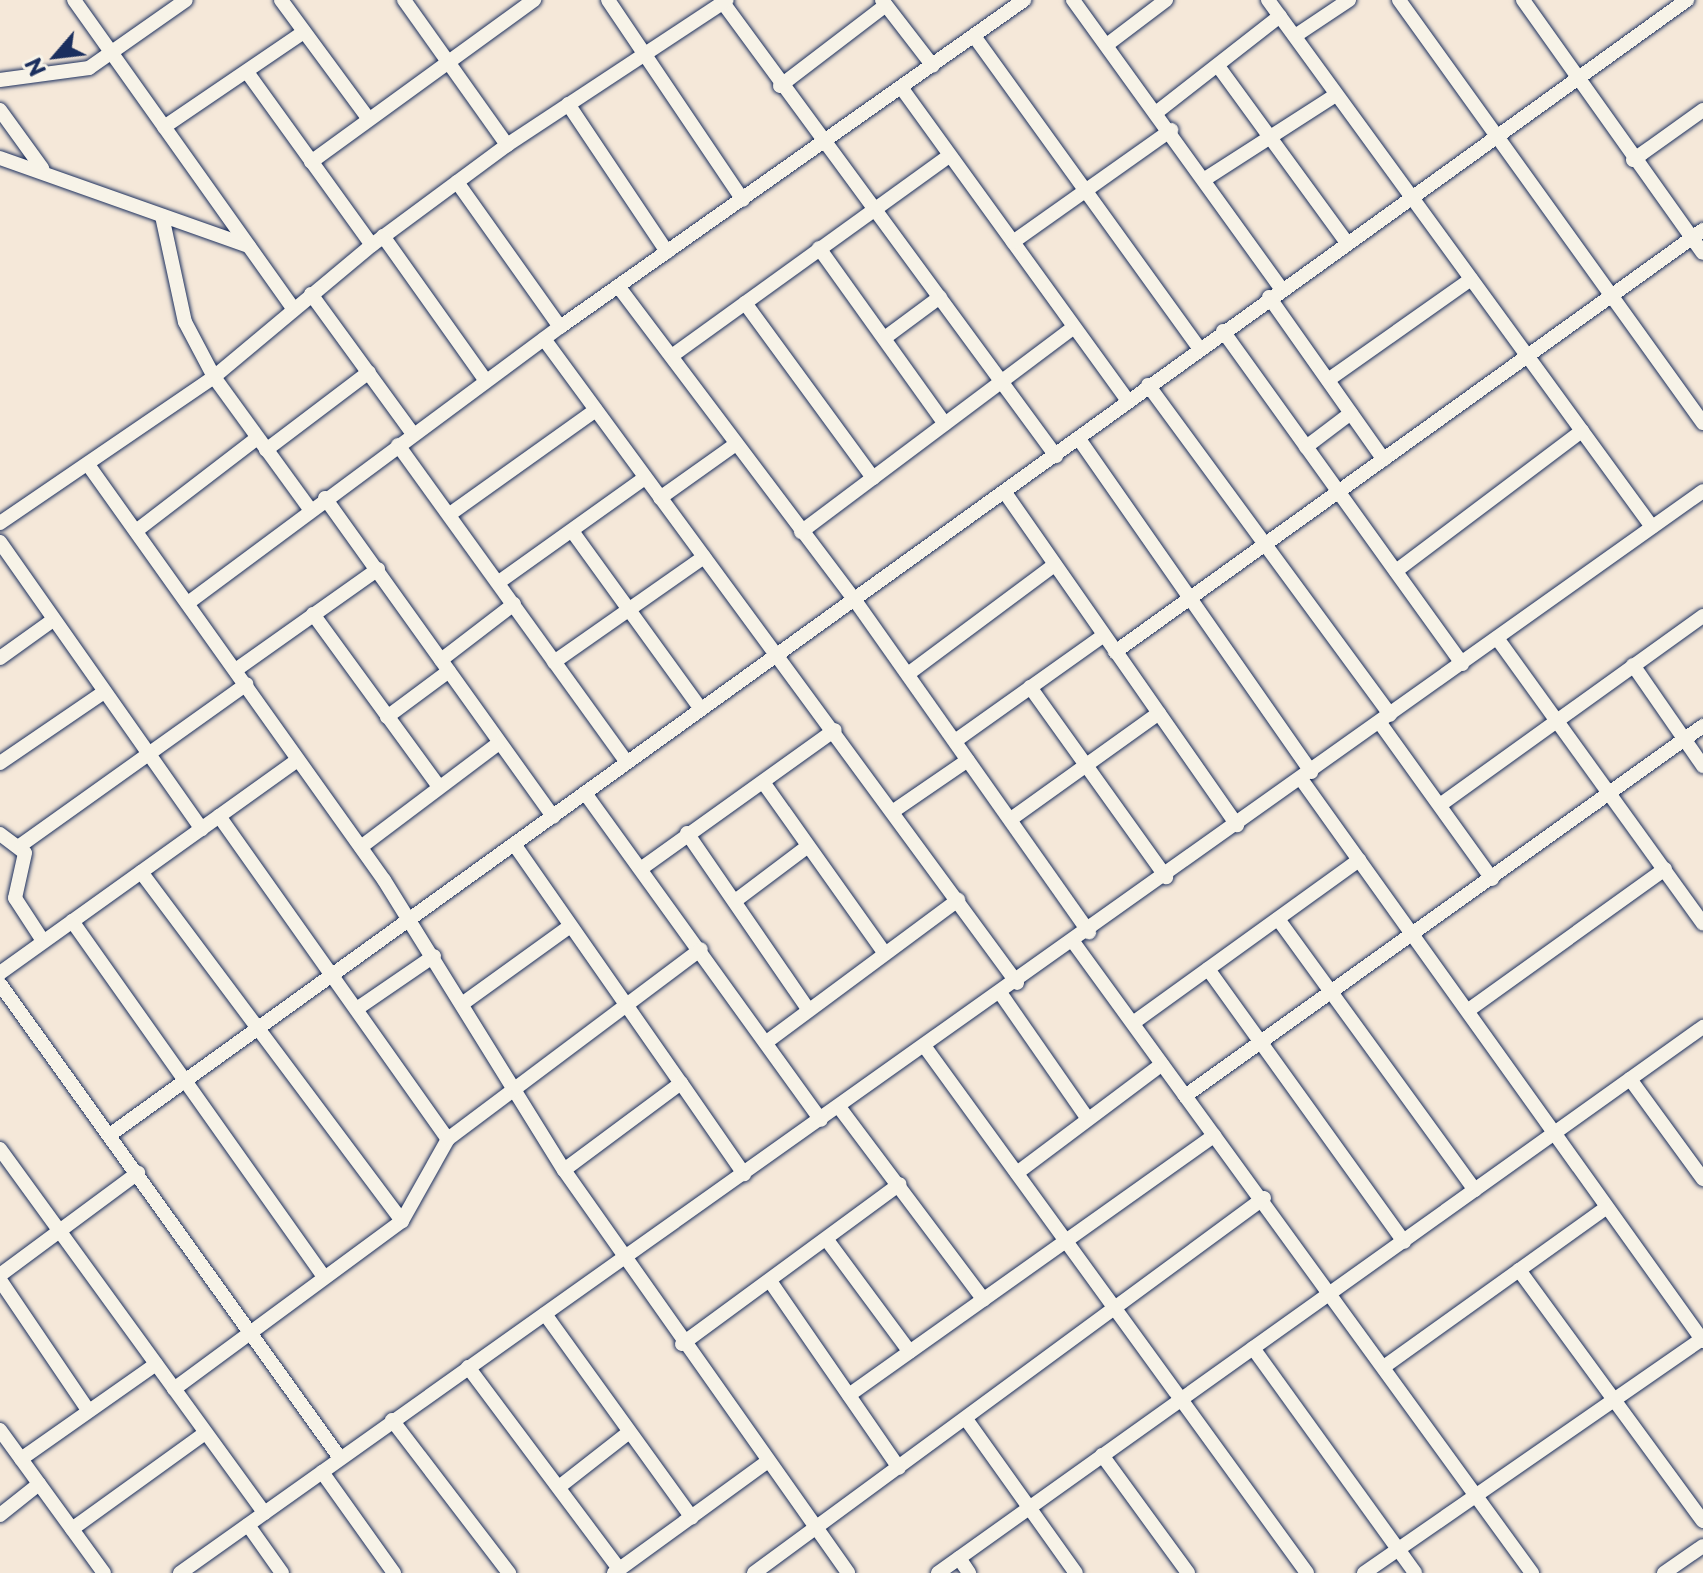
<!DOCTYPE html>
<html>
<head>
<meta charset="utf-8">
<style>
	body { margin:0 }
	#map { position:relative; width:1703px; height:1573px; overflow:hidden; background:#f5e8d9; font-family:"Playpen Sans",sans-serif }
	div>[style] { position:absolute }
	.roads { filter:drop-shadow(0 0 2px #1b2f5e) drop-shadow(0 0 2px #1b2f5e) }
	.minor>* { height:14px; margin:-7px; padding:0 7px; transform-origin:7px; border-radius:7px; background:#f7f3e8 }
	span { translate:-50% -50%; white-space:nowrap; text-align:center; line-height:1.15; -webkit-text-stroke:8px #f7f3e8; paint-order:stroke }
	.north { position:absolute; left:16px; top:16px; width:80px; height:80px; -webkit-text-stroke:6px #f7f3e8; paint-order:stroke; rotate:242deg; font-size:22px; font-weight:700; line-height:32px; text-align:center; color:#1b2f5e }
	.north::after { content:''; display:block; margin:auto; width:28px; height:36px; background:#1b2f5e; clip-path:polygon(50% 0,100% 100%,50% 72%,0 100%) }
</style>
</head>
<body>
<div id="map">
	<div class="roads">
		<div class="minor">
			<div style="left:74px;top:0;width:378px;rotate:54.6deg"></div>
			<div style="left:281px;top:0;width:147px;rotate:53.6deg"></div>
			<div style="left:404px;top:0;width:178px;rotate:54.6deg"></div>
			<div style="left:608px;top:0;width:241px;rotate:56deg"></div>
			<div style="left:721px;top:0;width:566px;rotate:53.7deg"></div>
			<div style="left:882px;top:0;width:83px;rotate:52.3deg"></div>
			<div style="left:1073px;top:0;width:355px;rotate:54.2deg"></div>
			<div style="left:1268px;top:0;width:652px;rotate:53.92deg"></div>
			<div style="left:1399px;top:0;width:521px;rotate:54.3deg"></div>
			<div style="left:1523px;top:0;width:310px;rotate:54.6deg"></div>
			<div style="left:974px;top:36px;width:385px;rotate:54.2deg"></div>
			<div style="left:1295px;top:36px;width:65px;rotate:-33.7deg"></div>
			<div style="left:1108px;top:44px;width:73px;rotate:-37.2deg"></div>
			<div style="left:1218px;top:66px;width:219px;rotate:53.9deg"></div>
			<div style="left:247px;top:72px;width:213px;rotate:54.2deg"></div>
			<div style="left:0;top:80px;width:90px;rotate:-7.7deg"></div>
			<div style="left:89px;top:68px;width:118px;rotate:-35deg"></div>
			<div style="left:780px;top:86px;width:133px;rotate:-37.4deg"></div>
			<div style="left:903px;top:90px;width:384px;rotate:54.1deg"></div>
			<div style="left:568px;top:104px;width:178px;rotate:56.2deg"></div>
			<div style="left:0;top:110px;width:72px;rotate:54.1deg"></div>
			<div style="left:1157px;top:112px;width:156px;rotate:-38deg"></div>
			<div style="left:164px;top:127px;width:169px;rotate:-34.2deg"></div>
			<div style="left:0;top:158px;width:264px;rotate:19.5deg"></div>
			<div style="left:1633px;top:160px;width:86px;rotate:-35.5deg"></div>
			<div style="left:311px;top:162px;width:276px;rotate:-36deg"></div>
			<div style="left:1205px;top:179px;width:156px;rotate:-32.7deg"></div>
			<div style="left:457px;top:182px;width:178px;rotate:54.6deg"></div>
			<div style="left:162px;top:216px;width:108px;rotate:77.8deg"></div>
			<div style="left:185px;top:322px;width:62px;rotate:62.2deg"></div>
			<div style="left:214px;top:377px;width:163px;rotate:54deg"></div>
			<div style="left:383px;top:236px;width:178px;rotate:54.6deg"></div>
			<div style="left:1013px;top:242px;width:194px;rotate:-35.3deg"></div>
			<div style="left:819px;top:248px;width:216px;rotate:54.4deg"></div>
			<div style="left:618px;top:286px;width:392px;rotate:53deg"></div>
			<div style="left:854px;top:599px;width:408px;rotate:54.8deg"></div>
			<div style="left:311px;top:294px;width:173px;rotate:53.9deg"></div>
			<div style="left:1269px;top:297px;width:199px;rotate:54.8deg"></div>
			<div style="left:745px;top:303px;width:217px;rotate:53.8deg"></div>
			<div style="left:1223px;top:331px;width:410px;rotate:54.3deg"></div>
			<div style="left:886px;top:337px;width:67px;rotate:-36.5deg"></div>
			<div style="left:544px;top:339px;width:799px;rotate:53.7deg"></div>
			<div style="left:673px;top:355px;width:340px;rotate:-35.8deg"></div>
			<div style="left:1328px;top:380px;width:175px;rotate:-35.2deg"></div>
			<div style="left:1148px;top:385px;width:409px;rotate:53.7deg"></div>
			<div style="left:1079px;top:439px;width:406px;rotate:55.1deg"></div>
			<div style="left:398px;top:445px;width:391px;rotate:54.2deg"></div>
			<div style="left:1306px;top:447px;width:56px;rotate:-37.1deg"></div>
			<div style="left:266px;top:450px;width:129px;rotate:-37.1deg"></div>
			<div style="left:89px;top:466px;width:508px;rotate:54.53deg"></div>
			<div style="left:384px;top:880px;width:341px;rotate:58.2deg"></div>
			<div style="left:564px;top:1170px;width:493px;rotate:54.8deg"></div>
			<div style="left:1006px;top:494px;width:404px;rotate:55.1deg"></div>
			<div style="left:325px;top:498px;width:392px;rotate:54.4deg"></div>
			<div style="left:660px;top:498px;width:93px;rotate:-35.4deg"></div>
			<div style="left:450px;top:514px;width:179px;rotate:-35.5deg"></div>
			<div style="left:0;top:523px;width:259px;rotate:-34.3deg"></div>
			<div style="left:214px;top:377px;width:206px;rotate:-39.9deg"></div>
			<div style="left:372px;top:245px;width:168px;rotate:-36.5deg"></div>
			<div style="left:507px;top:145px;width:263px;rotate:-33.4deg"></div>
			<div style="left:136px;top:531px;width:153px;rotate:-37.5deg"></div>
			<div style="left:572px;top:531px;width:218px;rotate:54.1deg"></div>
			<div style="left:801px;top:532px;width:341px;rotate:-36.9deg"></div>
			<div style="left:0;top:542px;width:351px;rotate:54.9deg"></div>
			<div style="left:1396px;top:571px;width:233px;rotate:-37deg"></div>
			<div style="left:499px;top:582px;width:179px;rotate:-35.5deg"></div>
			<div style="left:188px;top:603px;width:463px;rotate:-36.6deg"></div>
			<div style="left:560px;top:327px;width:568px;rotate:-35.17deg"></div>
			<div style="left:313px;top:614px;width:214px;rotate:53.9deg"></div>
			<div style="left:1497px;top:638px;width:352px;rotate:54.2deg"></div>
			<div style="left:1115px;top:652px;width:724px;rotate:-35.67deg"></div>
			<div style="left:0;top:658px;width:65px;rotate:-35.6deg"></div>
			<div style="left:441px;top:660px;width:92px;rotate:-37.5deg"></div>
			<div style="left:554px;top:662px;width:183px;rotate:-35deg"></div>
			<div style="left:1633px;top:665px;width:123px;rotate:55.3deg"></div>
			<div style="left:237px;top:669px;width:173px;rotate:-35.3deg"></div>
			<div style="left:908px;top:674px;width:182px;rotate:-36.7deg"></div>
			<div style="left:1030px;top:687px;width:234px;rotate:54.4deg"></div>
			<div style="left:387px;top:717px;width:77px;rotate:-36.6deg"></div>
			<div style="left:1380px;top:723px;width:192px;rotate:54.3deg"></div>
			<div style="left:955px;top:741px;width:181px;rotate:-35.4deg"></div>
			<div style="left:0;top:763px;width:126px;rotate:-34.3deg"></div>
			<div style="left:1301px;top:779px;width:691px;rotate:54.42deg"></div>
			<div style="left:763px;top:782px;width:209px;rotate:54.6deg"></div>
			<div style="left:585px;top:793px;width:403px;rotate:54.2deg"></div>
			<div style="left:1440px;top:805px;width:324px;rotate:-35.7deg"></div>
			<div style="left:895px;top:810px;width:88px;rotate:-34.4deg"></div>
			<div style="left:219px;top:816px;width:396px;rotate:54.7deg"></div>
			<div style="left:1011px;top:819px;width:182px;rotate:-35.6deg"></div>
			<div style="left:687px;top:833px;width:214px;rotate:55.5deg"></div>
			<div style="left:0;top:834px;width:31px;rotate:37deg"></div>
			<div style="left:25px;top:853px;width:46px;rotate:102.5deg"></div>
			<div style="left:15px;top:898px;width:51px;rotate:56.9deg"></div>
			<div style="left:514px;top:844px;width:292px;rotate:55.1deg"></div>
			<div style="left:681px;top:1083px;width:146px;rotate:143.4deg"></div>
			<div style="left:21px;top:845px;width:277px;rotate:-35.5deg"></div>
			<div style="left:361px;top:847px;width:173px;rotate:-37deg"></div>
			<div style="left:642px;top:868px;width:237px;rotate:-35.6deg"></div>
			<div style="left:141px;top:872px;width:436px;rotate:53.2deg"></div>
			<div style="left:735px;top:901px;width:90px;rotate:-36.9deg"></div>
			<div style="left:1278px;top:919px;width:335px;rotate:54deg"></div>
			<div style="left:72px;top:921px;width:434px;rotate:54.7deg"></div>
			<div style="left:1074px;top:943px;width:779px;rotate:53.98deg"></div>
			<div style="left:1208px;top:969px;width:336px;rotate:54.3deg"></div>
			<div style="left:0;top:973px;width:365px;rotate:-35.6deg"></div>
			<div style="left:0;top:984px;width:583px;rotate:54.35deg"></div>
			<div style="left:1001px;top:994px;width:152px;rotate:55.2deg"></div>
			<div style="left:462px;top:1004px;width:133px;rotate:-35.8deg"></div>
			<div style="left:358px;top:1008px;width:92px;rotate:-34.4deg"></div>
			<div style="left:1470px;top:1009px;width:240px;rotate:-35.7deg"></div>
			<div style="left:1133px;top:1023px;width:279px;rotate:-35.8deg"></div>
			<div style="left:768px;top:1041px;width:237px;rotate:-36.6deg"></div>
			<div style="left:925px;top:1047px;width:650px;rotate:54.01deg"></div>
			<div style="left:1630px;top:1079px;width:124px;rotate:53.9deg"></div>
			<div style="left:681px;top:1083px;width:111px;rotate:55.3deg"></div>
			<div style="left:1185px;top:1096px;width:637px;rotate:-35.54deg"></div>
			<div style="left:839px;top:1107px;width:241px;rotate:53.1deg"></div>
			<div style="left:111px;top:1134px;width:1942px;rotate:-35.74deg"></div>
			<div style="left:0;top:1149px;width:450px;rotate:54deg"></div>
			<div style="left:1017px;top:1173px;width:181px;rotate:-36.9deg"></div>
			<div style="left:827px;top:1240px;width:139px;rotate:53.5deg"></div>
			<div style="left:1519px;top:1270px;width:311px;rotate:53.8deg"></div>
			<div style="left:0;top:1275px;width:172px;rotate:-36.5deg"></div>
			<div style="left:0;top:1280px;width:157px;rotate:55.9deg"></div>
			<div style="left:770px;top:1281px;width:227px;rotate:55.4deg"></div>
			<div style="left:545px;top:1314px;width:251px;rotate:54.2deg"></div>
			<div style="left:682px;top:1344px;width:270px;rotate:-36.3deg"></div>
			<div style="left:1253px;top:1348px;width:277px;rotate:54.2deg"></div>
			<div style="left:1385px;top:1366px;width:269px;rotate:-35.6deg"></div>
			<div style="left:468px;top:1367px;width:252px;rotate:53.2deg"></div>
			<div style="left:174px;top:1389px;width:283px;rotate:-36.4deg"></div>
			<div style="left:402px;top:1221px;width:94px;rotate:-60.7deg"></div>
			<div style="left:448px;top:1139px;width:316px;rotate:-36.9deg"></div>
			<div style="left:849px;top:1395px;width:448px;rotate:-35.4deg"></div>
			<div style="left:966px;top:1419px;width:189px;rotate:54.5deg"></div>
			<div style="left:392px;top:1420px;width:193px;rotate:52.6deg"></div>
			<div style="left:0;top:1430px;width:177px;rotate:54deg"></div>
			<div style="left:1102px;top:1455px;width:146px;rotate:53.9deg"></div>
			<div style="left:21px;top:1459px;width:165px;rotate:-35.1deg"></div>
			<div style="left:322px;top:1472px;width:124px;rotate:54.5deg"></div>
			<div style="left:559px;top:1487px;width:88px;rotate:-38deg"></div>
			<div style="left:0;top:1515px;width:50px;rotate:-38.5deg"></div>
			<div style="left:248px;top:1525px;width:59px;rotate:54.7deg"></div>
			<div style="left:72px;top:1529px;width:164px;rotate:-35.8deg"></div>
			<div style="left:959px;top:1558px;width:18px;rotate:56deg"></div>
			<div style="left:180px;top:1573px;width:1868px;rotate:-35.39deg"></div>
			<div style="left:614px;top:1573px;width:189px;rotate:-36deg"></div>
			<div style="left:754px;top:1573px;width:633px;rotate:-36.33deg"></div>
			<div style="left:938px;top:1573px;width:940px;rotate:-35.52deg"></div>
			<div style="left:1364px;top:1573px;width:412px;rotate:-34.7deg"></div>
			<div style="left:1664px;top:1573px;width:47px;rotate:-34.7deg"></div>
		</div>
	</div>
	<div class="north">N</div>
</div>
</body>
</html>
